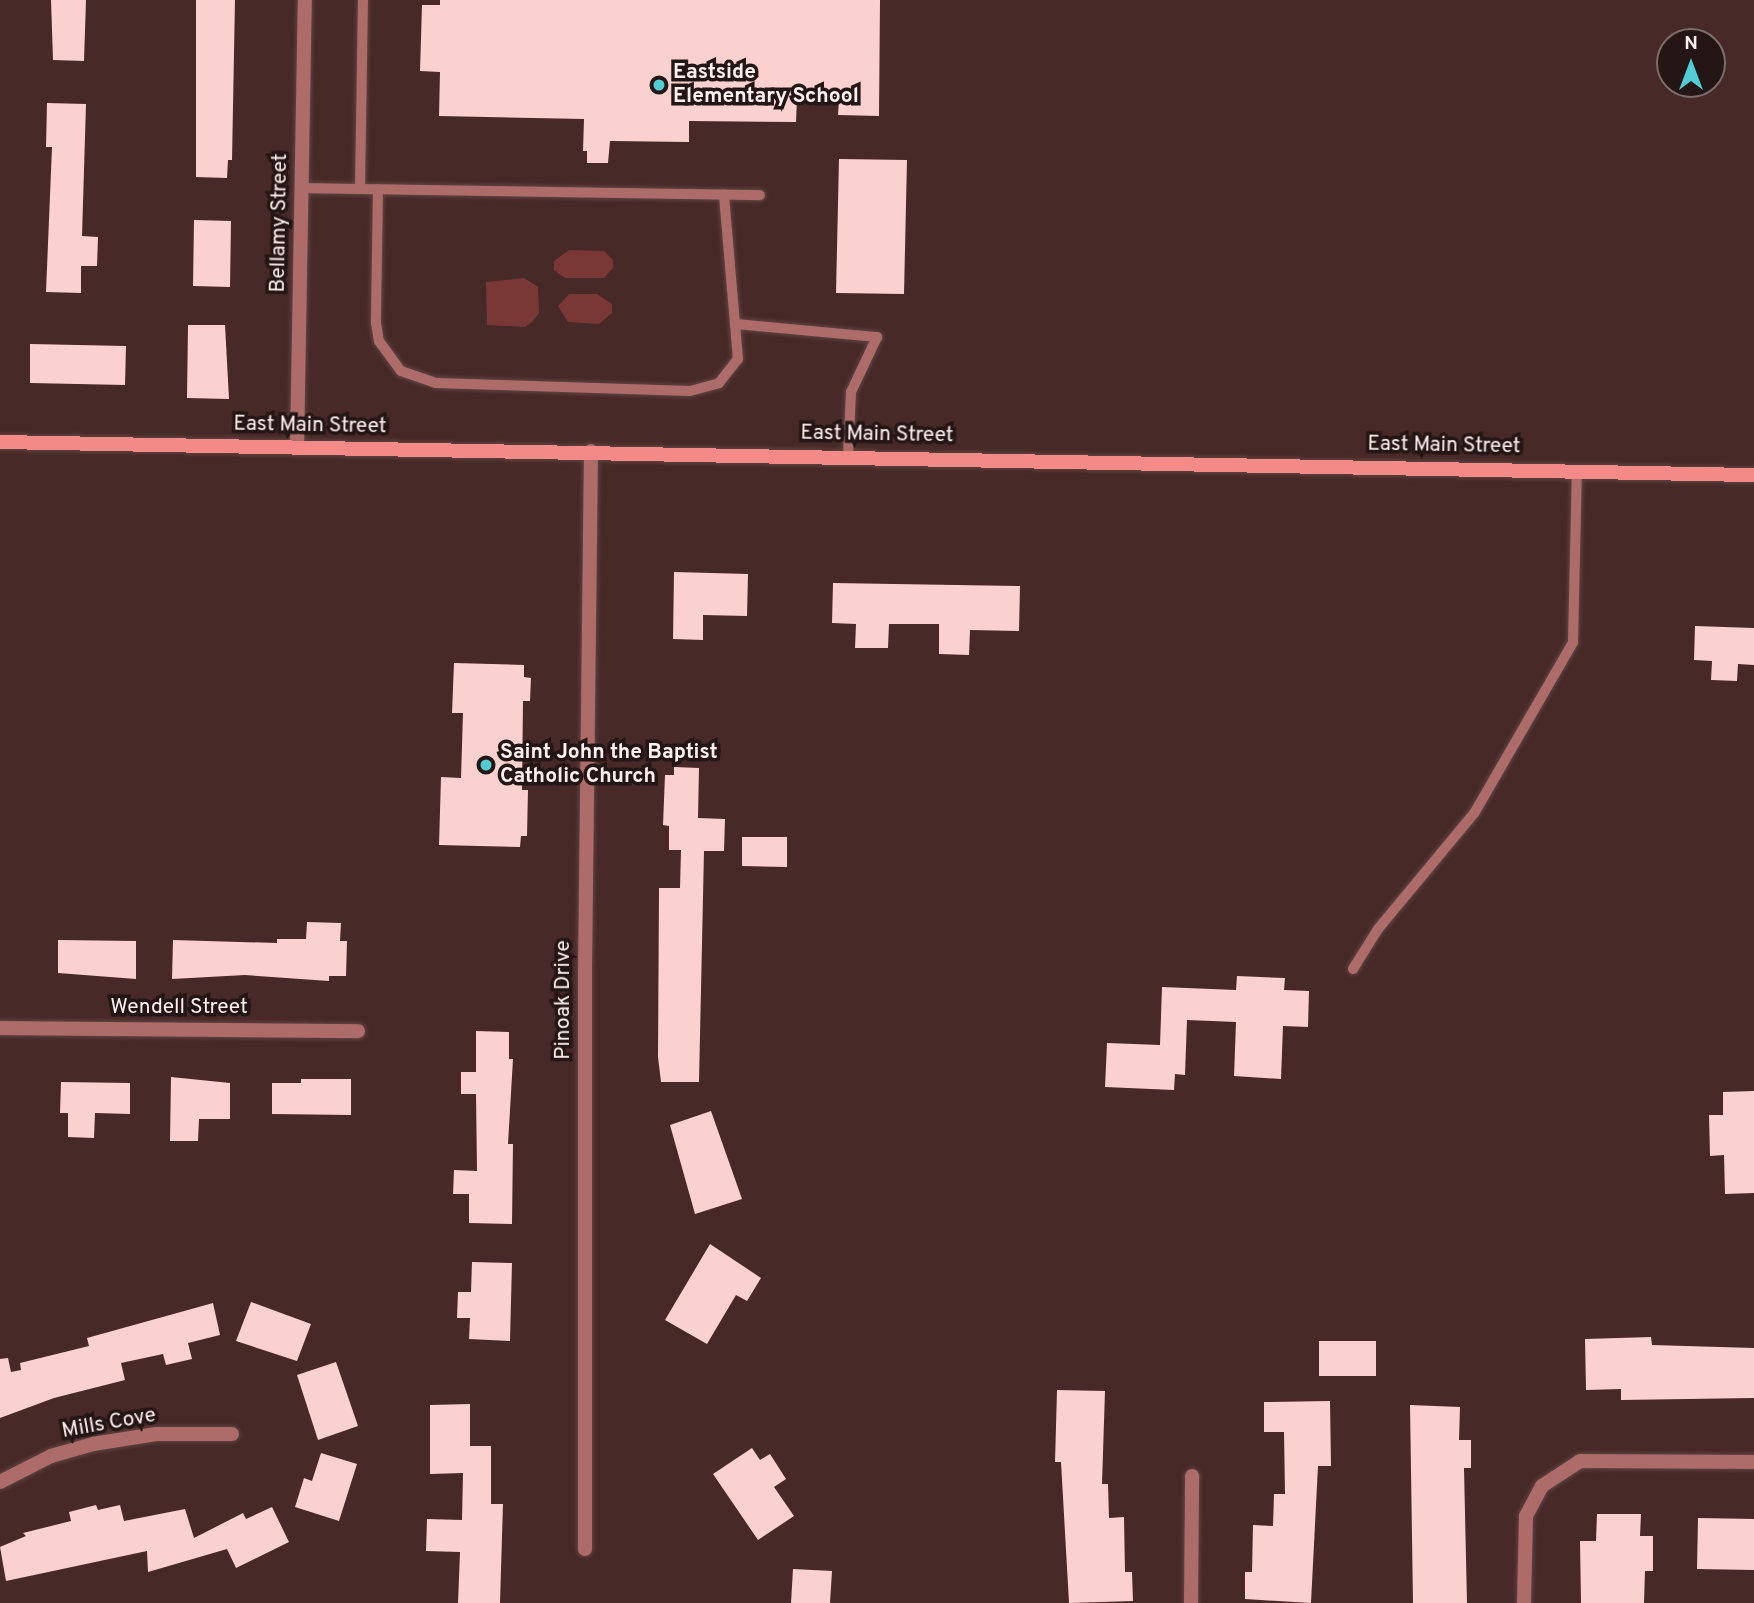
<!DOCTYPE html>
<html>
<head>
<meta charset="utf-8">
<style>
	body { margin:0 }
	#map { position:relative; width:1754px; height:1603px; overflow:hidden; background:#472927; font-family:Overpass,sans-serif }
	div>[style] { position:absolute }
	.green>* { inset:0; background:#793736 }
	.building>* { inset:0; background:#fad1ce }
	.roads { filter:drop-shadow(0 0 2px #604543) drop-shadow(0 0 2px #604543) }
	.lane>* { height:10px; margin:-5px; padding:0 5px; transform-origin:5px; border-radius:5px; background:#ad6c69 }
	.street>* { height:14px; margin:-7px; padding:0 7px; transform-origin:7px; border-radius:7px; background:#ad6c69 }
	.secondary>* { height:14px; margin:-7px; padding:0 7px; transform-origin:7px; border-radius:7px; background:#f38a87 }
	.dots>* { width:19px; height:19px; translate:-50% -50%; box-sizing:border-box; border:4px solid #241615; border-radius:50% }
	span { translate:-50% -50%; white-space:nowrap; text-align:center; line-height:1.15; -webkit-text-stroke:7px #241615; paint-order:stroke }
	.poi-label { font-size:21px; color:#fdf0ef; font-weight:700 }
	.left { translate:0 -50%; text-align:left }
	.street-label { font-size:21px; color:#fdf0ef }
	.north { position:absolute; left:1656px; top:28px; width:70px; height:70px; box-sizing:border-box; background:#241615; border:2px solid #7b6d6c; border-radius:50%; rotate:0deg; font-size:19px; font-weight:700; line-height:28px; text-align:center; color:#fdf0ef }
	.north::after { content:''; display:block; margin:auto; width:24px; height:32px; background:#52ccd5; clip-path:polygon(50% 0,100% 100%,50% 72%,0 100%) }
</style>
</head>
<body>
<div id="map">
	<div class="green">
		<div style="clip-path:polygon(569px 250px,604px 251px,613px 260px,613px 268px,604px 278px,565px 278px,554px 270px,554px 261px)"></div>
		<div style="clip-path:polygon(524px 278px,538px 287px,539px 313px,532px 322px,525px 327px,487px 325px,486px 282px)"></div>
		<div style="clip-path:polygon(569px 294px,597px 294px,612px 304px,612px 313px,599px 324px,568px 322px,558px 306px)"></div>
	</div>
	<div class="building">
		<div style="clip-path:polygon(51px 0,86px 0,84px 61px,53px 60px)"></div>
		<div style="clip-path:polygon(196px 0,235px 0,232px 160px,228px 160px,227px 178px,196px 177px)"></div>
		<div style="clip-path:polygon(440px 0,880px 0,879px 116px,838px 115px,839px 99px,797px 99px,796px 122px,689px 121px,689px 142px,610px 141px,608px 163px,587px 163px,587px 151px,583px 151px,584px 119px,439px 116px,440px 72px,420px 71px,422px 5px,440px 5px)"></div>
		<div style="clip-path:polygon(47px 103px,86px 104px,82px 236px,98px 237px,97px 266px,81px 266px,81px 293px,46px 292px,52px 147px,46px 147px)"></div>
		<div style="clip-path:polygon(839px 159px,907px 160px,904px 294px,836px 293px)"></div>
		<div style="clip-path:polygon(194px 220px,231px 221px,230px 287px,193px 286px)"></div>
		<div style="clip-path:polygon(188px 325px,225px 325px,229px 399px,187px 398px)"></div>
		<div style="clip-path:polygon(30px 344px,126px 346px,125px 385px,30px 383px)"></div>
		<div style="clip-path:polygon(674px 572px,748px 574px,747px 616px,703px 615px,703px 640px,673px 639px)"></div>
		<div style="clip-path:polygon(833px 583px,1020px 586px,1019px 631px,970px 630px,969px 655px,939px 654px,939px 624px,889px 624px,888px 648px,855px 648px,856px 624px,832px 623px)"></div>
		<div style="clip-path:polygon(1695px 626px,1754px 628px,1754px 665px,1738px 664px,1737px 681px,1711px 680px,1712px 661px,1694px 660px)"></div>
		<div style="clip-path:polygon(454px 663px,524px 665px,524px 677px,531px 678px,530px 701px,523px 701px,522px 790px,528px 790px,527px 836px,521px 836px,520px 847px,439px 845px,441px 777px,461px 778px,463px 713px,452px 713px)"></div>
		<div style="clip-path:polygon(674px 767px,699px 768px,698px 818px,725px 819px,724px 851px,704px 851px,699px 1082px,661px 1082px,658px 1057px,659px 888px,680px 888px,681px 850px,669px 850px,669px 826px,663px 825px,665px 775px,674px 775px)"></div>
		<div style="clip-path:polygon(742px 837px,787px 837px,787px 867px,742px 866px)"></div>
		<div style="clip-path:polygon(307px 922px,341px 923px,340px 941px,347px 941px,346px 976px,329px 976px,329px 981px,245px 975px,172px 979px,173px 940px,277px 943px,277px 939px,306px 939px)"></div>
		<div style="clip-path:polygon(58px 940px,136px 941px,136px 979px,58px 973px)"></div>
		<div style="clip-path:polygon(1237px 976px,1285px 978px,1284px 990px,1309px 991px,1308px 1027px,1283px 1026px,1281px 1079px,1234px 1076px,1236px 1022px,1187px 1020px,1185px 1075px,1175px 1074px,1174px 1090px,1105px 1087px,1107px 1043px,1160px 1045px,1162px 987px,1236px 990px)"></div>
		<div style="clip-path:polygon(476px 1031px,509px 1032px,509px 1059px,513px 1059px,508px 1144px,513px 1144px,512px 1224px,469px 1223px,469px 1194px,453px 1194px,454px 1170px,477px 1171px,476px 1094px,461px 1094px,461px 1072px,476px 1072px)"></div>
		<div style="clip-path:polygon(171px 1077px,230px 1083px,230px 1119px,199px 1119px,198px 1141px,170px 1141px)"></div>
		<div style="clip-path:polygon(301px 1079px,351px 1079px,351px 1115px,272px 1114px,272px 1083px,301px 1083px)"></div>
		<div style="clip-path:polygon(61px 1082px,130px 1083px,130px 1114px,95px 1113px,94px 1138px,68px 1137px,68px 1113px,60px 1113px)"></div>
		<div style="clip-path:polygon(1754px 1091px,1754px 1193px,1725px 1194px,1724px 1155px,1710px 1156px,1709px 1115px,1723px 1115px,1723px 1092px)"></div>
		<div style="clip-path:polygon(711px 1111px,742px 1199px,695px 1214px,670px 1125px)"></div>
		<div style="clip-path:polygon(710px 1244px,761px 1278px,747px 1301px,736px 1295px,707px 1344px,665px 1320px)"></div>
		<div style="clip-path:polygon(472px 1262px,512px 1263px,510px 1341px,469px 1339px,470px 1318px,457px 1318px,458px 1292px,471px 1292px)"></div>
		<div style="clip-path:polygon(251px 1302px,311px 1324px,297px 1361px,236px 1341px)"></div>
		<div style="clip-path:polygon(213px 1303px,220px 1335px,188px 1343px,192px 1359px,166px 1365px,163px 1354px,121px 1363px,125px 1380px,54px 1398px,0 1418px,0 1359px,8px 1358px,11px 1372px,21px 1370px,20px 1363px,89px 1346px,87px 1338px)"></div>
		<div style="clip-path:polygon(1651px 1337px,1652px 1345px,1754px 1348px,1754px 1398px,1621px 1400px,1621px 1389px,1586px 1390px,1585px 1339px)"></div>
		<div style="clip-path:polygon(1319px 1341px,1376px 1341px,1376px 1376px,1319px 1376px)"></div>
		<div style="clip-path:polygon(336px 1362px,358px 1426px,318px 1440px,297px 1375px)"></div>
		<div style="clip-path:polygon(1057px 1390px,1105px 1391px,1102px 1484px,1108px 1484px,1109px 1518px,1124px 1517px,1125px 1572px,1132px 1572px,1133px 1601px,1069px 1603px,1061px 1462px,1055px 1462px)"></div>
		<div style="clip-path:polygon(1330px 1401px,1331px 1466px,1318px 1466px,1311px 1603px,1245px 1599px,1245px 1572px,1252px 1572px,1253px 1525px,1273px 1526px,1274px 1494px,1285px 1494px,1284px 1432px,1264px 1432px,1264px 1402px)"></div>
		<div style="clip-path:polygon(470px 1404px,470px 1446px,491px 1446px,491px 1504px,503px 1504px,500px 1603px,458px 1603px,460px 1552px,426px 1551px,427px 1519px,462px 1520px,463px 1473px,430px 1474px,430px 1405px)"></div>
		<div style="clip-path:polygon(1410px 1405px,1460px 1407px,1459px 1440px,1471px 1440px,1471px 1468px,1464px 1468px,1467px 1603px,1413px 1603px)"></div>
		<div style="clip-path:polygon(752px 1448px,760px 1460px,770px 1454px,786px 1479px,774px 1487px,794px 1516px,758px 1540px,713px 1474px)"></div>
		<div style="clip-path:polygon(321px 1453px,357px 1464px,339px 1521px,295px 1507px,304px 1478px,312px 1481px)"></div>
		<div style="clip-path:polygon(96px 1505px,98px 1510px,120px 1505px,124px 1521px,185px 1509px,194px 1538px,243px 1513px,246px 1519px,272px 1507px,289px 1542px,236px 1568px,227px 1549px,148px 1572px,147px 1551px,6px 1581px,0 1547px,26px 1536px,23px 1533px,71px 1521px,69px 1512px)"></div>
		<div style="clip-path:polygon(1597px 1514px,1641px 1514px,1640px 1536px,1653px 1536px,1653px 1571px,1645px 1571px,1644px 1603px,1581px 1603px,1580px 1541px,1596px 1541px)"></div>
		<div style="clip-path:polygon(1698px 1518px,1754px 1519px,1754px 1570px,1697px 1569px)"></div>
		<div style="clip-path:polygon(793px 1569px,832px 1571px,830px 1603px,791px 1603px)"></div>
	</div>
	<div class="roads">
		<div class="lane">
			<div style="left:301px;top:188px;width:459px;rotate:0.9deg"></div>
			<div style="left:360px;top:189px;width:189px;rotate:-89.1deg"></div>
			<div style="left:378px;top:189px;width:134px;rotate:90.9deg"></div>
			<div style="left:376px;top:323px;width:18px;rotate:81deg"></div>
			<div style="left:379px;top:341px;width:37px;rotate:54deg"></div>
			<div style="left:401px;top:371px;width:37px;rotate:19deg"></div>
			<div style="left:436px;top:383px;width:254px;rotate:1.8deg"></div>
			<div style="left:690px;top:391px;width:30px;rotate:-15deg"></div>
			<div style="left:719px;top:383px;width:31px;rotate:-52deg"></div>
			<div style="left:738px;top:359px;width:165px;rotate:-94.9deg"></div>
			<div style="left:736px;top:324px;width:142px;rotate:5.3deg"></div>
			<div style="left:877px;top:337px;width:61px;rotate:115.3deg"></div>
			<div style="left:851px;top:392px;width:63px;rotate:92.7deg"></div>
			<div style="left:1353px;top:969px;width:47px;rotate:-58deg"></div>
			<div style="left:1378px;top:929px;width:152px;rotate:-50.3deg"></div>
			<div style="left:1475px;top:812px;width:196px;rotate:-60deg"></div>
			<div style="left:1573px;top:642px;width:172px;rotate:-88.7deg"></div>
		</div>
		<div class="street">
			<div style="left:297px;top:447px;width:447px;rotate:-89deg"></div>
			<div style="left:0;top:1028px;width:358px;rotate:0.5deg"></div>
			<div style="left:0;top:1482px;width:57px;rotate:-27deg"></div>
			<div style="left:51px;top:1456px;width:44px;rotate:-15.9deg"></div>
			<div style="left:93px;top:1444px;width:64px;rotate:-9deg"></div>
			<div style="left:156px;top:1434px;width:76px"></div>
			<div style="left:585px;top:1549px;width:578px;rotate:-90deg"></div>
			<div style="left:585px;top:971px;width:520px;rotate:-89.34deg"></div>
			<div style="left:1191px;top:1603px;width:127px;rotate:-89.5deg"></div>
			<div style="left:1524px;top:1603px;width:87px;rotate:-88.7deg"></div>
			<div style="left:1526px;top:1516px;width:34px;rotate:-62deg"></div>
			<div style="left:1542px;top:1486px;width:45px;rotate:-33.3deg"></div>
			<div style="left:1580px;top:1461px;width:174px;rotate:0.3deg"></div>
		</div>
		<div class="secondary">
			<div style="left:0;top:442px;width:1754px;rotate:1.08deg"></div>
		</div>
	</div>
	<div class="dots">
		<div style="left:659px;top:85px;background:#52ccd5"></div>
		<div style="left:486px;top:765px;background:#52ccd5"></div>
	</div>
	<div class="poi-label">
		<span class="left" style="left:673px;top:85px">Eastside<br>Elementary School</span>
		<span class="left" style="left:500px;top:765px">Saint John the Baptist<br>Catholic Church</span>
	</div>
	<div class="street-label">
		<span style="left:280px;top:223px;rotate:-89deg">Bellamy Street</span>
		<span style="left:310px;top:426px;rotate:1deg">East Main Street</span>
		<span style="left:877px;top:435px;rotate:1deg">East Main Street</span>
		<span style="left:1444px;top:446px;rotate:1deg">East Main Street</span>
		<span style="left:564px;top:1000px;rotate:-90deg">Pinoak Drive</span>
		<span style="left:179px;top:1008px">Wendell Street</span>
		<span style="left:109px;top:1424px;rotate:-10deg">Mills Cove</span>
	</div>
	<div class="north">N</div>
</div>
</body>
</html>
